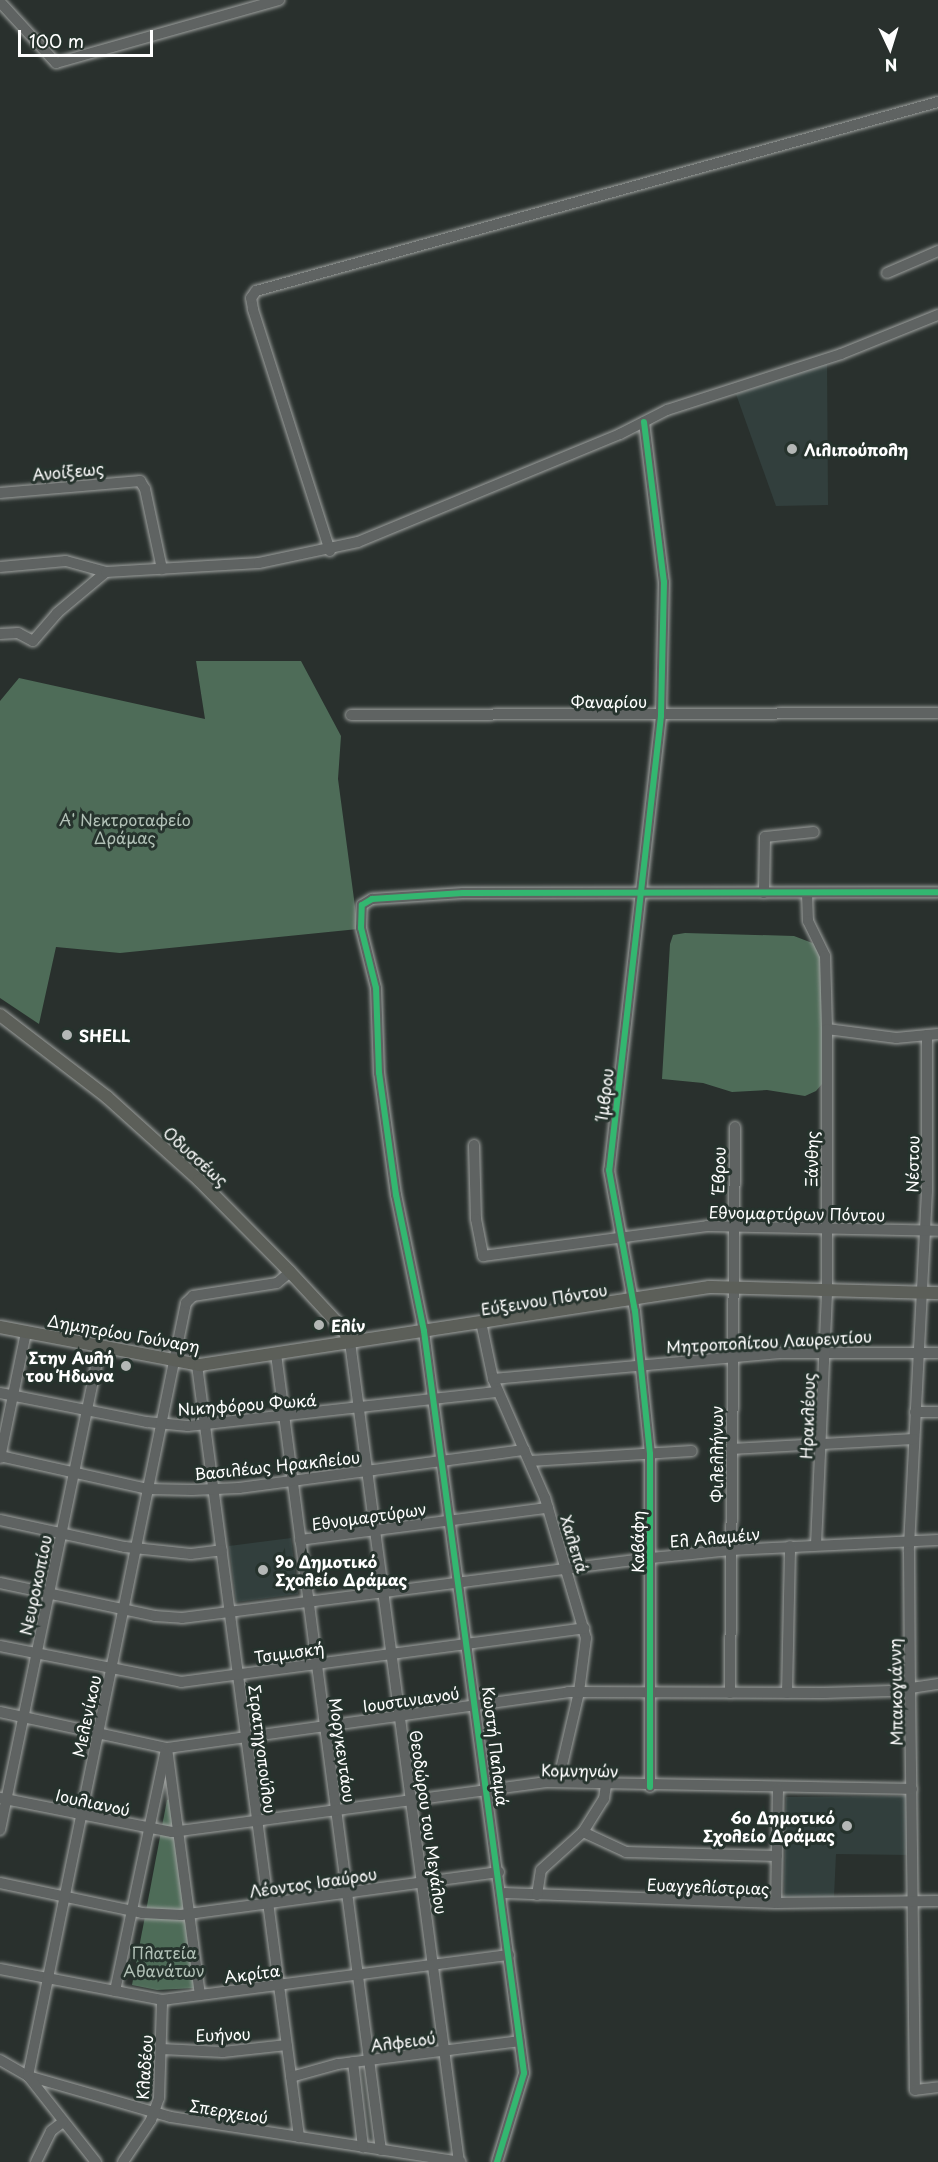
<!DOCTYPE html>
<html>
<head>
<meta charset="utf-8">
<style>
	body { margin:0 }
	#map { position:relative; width:938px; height:2162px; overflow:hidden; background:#29302d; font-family:"Playpen Sans",sans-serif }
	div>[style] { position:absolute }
	.built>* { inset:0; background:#323f3d }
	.green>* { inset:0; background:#4e6c58 }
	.roads { filter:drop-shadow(0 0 2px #9fa2a0) drop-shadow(0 0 2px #9fa2a0) }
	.minor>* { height:10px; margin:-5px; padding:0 5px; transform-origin:5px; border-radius:5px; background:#5f6362 }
	.major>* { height:12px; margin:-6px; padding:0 6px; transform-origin:6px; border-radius:6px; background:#5c5f59 }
	.cycleway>* { height:6px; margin:-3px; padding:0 3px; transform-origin:3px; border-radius:3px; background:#33b770 }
	.dots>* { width:16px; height:16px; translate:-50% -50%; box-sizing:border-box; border:3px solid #26332d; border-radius:50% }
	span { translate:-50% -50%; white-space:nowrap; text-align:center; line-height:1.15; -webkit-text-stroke:6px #26332d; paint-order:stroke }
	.poi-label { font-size:16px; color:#fff; font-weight:700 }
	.left { translate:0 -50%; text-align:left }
	.right { translate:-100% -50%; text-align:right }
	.street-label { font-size:16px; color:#fff }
	.park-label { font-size:16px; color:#b2c1b7 }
	.north { position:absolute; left:860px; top:18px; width:60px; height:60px; -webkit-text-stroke:4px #26332d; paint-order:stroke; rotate:176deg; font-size:16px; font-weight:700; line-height:24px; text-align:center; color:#fff }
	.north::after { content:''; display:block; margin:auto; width:21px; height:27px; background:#fff; clip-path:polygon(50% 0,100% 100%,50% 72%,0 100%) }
	.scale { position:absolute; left:18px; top:30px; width:135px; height:27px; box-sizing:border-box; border:3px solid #fff; border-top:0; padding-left:8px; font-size:18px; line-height:21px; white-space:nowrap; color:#fff; -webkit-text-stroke:4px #26332d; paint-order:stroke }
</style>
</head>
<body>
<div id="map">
	<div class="built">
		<div style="clip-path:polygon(827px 363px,828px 505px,776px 506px,736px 394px)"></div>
		<div style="clip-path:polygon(291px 1538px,298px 1594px,236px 1602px,229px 1546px)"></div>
		<div style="clip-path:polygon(909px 1796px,910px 1855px,836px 1854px,834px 1897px,784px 1897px,786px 1797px)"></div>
	</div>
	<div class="green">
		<div style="clip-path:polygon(196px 661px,301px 661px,341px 736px,338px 779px,358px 929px,120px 953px,56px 947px,39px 1024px,0 998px,0 701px,19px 678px,205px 719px)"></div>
		<div style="clip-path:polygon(685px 933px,794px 936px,815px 944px,822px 954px,822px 1084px,816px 1091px,805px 1096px,767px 1090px,732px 1092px,703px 1083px,662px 1079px,670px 944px,673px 935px)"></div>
		<div style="clip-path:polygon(171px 1799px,195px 1988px,157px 1990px,132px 1985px,167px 1800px)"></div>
	</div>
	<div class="roads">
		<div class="minor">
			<div style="left:0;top:2px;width:83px;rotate:47.4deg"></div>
			<div style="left:56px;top:63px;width:232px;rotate:-15.8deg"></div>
			<div style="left:887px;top:273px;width:56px;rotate:-23.3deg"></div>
			<div style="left:644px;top:422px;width:161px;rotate:82.9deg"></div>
			<div style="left:664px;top:582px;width:134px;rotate:91.3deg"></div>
			<div style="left:661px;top:716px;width:457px;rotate:96.5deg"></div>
			<div style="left:609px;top:1170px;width:143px;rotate:79.6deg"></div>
			<div style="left:635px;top:1311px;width:144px;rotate:84deg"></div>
			<div style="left:650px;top:1454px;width:333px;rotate:90deg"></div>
			<div style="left:0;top:493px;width:141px;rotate:-4.9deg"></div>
			<div style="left:140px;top:481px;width:9px;rotate:58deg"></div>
			<div style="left:145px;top:489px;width:82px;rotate:78deg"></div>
			<div style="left:330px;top:551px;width:254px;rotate:-107.7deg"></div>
			<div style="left:253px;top:309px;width:11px;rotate:-100deg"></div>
			<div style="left:251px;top:298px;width:9px;rotate:-54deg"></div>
			<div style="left:256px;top:291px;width:708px;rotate:-15.49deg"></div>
			<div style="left:0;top:567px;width:66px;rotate:-5.2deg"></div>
			<div style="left:66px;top:561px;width:41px;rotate:15.4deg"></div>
			<div style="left:0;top:634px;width:18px;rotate:-3deg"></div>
			<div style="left:18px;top:633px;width:17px;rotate:28deg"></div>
			<div style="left:33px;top:641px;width:37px;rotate:-49deg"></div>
			<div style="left:57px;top:613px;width:64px;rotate:-39.9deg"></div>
			<div style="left:106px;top:572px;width:153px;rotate:-3.4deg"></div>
			<div style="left:259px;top:563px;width:101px;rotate:-12deg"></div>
			<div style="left:358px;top:542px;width:283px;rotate:-22.4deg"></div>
			<div style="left:620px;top:434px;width:53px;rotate:-27.1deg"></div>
			<div style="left:667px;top:410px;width:183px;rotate:-17.8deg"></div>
			<div style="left:841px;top:354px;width:105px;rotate:-21.9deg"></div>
			<div style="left:351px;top:715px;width:587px;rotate:-0.2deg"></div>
			<div style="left:764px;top:893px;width:56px;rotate:-89deg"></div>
			<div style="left:765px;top:837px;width:49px;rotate:-5.8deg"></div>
			<div style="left:807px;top:893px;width:28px;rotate:88deg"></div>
			<div style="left:808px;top:921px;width:39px;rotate:64deg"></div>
			<div style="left:825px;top:956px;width:73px;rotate:88.4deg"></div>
			<div style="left:827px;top:1029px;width:70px;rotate:7.4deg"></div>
			<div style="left:896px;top:1038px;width:42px;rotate:-5.4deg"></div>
			<div style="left:927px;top:1035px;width:156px;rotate:90deg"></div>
			<div style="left:927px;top:1191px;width:361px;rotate:92.9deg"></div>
			<div style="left:909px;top:1552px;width:136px;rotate:89.6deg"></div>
			<div style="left:910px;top:1688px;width:402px;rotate:89.3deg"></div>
			<div style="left:915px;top:2090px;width:23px;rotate:-7deg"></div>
			<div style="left:474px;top:1145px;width:74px;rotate:88.5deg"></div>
			<div style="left:476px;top:1219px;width:38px;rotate:79deg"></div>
			<div style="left:483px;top:1256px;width:226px;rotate:-7.6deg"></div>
			<div style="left:707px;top:1226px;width:231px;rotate:1.2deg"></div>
			<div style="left:481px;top:1322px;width:58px;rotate:78.1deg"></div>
			<div style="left:493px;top:1379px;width:130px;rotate:66.4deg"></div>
			<div style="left:545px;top:1498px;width:146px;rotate:73.7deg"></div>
			<div style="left:586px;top:1638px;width:54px;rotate:97.4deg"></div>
			<div style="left:579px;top:1692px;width:92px;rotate:103.1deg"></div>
			<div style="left:350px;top:1342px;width:827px;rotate:82.43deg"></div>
			<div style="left:276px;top:1354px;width:803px;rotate:82.49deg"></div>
			<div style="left:197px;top:1365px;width:779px;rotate:82.47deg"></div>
			<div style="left:493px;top:1379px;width:288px;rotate:-5.2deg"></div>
			<div style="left:780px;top:1353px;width:158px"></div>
			<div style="left:0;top:1393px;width:150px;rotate:11.2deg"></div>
			<div style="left:147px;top:1422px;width:41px;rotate:5.6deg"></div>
			<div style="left:188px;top:1426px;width:312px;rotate:-6.3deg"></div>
			<div style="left:915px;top:1412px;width:23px"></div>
			<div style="left:731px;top:1449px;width:183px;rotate:-3.1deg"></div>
			<div style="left:0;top:1456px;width:152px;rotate:12.6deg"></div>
			<div style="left:148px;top:1489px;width:44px;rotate:1.3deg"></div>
			<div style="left:192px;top:1490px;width:47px;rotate:-2.4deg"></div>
			<div style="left:239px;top:1488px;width:288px;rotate:-7.6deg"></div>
			<div style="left:0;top:1458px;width:129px;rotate:-78.3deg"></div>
			<div style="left:530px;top:1461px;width:162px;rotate:-3.5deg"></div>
			<div style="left:0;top:1520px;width:128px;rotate:12.2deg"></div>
			<div style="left:125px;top:1547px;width:66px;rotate:6.1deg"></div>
			<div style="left:191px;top:1554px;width:31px;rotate:-7deg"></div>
			<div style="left:300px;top:1540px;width:250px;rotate:-7.4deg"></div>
			<div style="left:816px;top:1545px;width:256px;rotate:-87.5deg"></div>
			<div style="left:827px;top:1289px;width:260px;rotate:-90deg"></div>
			<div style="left:0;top:1583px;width:158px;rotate:12deg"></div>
			<div style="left:155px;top:1616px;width:27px;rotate:4deg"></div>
			<div style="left:182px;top:1618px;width:473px;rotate:-7.3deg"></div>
			<div style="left:651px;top:1558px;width:80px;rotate:-5.7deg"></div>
			<div style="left:731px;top:1550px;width:207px;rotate:-2.8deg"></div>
			<div style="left:0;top:1646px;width:185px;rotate:11.2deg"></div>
			<div style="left:181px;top:1682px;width:407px;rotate:-7.6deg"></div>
			<div style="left:730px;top:1693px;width:566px;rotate:-89.49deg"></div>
			<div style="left:787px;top:1693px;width:147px;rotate:-88.8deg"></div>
			<div style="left:0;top:1712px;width:171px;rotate:12.2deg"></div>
			<div style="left:167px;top:1748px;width:405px;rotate:-7.9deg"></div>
			<div style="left:568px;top:1692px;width:256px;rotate:0.2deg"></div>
			<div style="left:824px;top:1693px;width:67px;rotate:-1.7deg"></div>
			<div style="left:891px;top:1691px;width:48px;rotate:-8.5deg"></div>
			<div style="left:167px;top:1748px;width:249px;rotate:82.4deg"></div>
			<div style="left:0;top:1798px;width:175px;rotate:11.2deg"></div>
			<div style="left:172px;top:1832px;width:378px;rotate:-7.6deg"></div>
			<div style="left:547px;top:1782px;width:365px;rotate:1.1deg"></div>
			<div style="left:0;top:1830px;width:493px;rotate:-78.3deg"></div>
			<div style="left:583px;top:1832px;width:47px;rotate:24.9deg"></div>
			<div style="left:626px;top:1852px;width:151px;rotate:1.5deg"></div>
			<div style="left:0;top:1883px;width:145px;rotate:11.9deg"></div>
			<div style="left:142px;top:1913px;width:39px;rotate:3deg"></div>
			<div style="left:181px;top:1915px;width:321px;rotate:-7.7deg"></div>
			<div style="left:501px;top:1893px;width:275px;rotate:2.1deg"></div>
			<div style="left:776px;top:1903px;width:162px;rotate:-0.7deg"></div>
			<div style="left:537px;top:1895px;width:25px;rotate:-81deg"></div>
			<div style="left:541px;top:1870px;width:57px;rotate:-42.1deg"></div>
			<div style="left:583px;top:1832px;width:39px;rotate:-58deg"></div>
			<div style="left:604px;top:1799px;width:14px;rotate:-82deg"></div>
			<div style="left:776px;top:1903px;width:115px;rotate:-89deg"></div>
			<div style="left:0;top:1969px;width:165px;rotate:10.8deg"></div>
			<div style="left:162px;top:2000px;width:350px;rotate:-7.4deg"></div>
			<div style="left:115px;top:1991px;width:243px;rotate:-78.1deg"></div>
			<div style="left:161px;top:2049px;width:62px;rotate:2.8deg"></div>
			<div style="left:223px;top:2052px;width:64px;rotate:-6.2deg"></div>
			<div style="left:0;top:2060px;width:32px;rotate:30deg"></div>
			<div style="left:28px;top:2076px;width:149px;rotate:16deg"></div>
			<div style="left:171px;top:2117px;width:293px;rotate:8.8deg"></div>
			<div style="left:353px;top:2062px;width:86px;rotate:83.3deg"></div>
			<div style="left:28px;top:2076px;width:789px;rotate:-78.45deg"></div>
			<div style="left:186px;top:1303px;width:10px;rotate:-45deg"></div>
			<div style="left:193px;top:1296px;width:85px;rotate:-8.8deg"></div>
			<div style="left:277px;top:1283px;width:17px;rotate:-40deg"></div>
			<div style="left:28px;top:2076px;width:110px;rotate:51.7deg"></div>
			<div style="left:291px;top:2077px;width:49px;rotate:-15.5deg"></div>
			<div style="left:338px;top:2064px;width:183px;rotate:-7.2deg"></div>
			<div style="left:36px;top:2162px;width:34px;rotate:-64deg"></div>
			<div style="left:51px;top:2131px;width:15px;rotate:-37deg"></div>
			<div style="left:123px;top:2162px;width:50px;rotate:-56.3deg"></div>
			<div style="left:151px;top:2120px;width:23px;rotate:-70deg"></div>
			<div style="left:159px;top:2098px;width:98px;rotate:-88.2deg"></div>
			<div style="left:497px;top:2162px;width:93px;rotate:-73.1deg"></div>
			<div style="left:524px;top:2073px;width:749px;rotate:-97.68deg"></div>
			<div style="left:424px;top:1331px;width:139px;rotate:-101.6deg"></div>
			<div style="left:396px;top:1195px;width:123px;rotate:-97.9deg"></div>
			<div style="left:379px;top:1073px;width:85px;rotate:-92deg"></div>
			<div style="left:376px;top:988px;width:62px;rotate:-104deg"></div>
			<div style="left:361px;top:928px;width:23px;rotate:-88deg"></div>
			<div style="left:362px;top:905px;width:12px;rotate:-31deg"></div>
			<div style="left:372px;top:899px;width:91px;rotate:-3.8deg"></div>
			<div style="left:463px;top:893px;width:475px;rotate:-0.1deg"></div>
		</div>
		<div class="major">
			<div style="left:0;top:1015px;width:135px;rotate:37.5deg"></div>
			<div style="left:107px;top:1097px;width:124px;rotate:42.1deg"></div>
			<div style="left:199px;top:1180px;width:129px;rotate:45.3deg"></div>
			<div style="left:290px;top:1272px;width:78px;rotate:47.1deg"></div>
			<div style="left:343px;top:1329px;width:15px;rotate:62deg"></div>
			<div style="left:0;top:1327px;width:204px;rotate:10.8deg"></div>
			<div style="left:200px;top:1365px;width:515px;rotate:-8.71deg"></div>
			<div style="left:709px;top:1287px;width:229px;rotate:1.5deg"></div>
		</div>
	</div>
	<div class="cycleway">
		<div style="left:644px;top:422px;width:161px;rotate:82.9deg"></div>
		<div style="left:664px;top:582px;width:134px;rotate:91.3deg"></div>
		<div style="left:661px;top:716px;width:457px;rotate:96.5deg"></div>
		<div style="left:609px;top:1170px;width:143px;rotate:79.6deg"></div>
		<div style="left:635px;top:1311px;width:144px;rotate:84deg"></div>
		<div style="left:650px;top:1454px;width:333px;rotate:90deg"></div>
		<div style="left:497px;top:2162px;width:93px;rotate:-73.1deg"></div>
		<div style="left:524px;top:2073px;width:749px;rotate:-97.68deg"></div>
		<div style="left:424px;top:1331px;width:139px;rotate:-101.6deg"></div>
		<div style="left:396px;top:1195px;width:123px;rotate:-97.9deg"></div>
		<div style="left:379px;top:1073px;width:85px;rotate:-92deg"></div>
		<div style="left:376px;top:988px;width:62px;rotate:-104deg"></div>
		<div style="left:361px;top:928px;width:23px;rotate:-88deg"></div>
		<div style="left:362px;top:905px;width:12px;rotate:-31deg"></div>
		<div style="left:372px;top:899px;width:91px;rotate:-3.8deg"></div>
		<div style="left:463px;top:893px;width:475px;rotate:-0.1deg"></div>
	</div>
	<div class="dots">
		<div style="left:792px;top:449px;background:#b4b7b6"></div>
		<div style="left:67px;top:1035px;background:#b4b7b6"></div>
		<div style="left:319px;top:1325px;background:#b4b7b6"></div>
		<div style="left:126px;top:1366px;background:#b4b7b6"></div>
		<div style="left:263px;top:1570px;background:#b4b7b6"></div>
		<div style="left:847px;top:1826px;background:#b4b7b6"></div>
	</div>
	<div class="poi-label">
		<span class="left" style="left:804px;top:449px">Λιλιπούπολη</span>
		<span class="left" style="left:79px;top:1035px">SHELL</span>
		<span class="left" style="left:331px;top:1325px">Ελίν</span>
		<span class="right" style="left:114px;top:1366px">Στην Αυλή<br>του Ήδωνα</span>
		<span class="left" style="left:275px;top:1570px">9ο Δημοτικό<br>Σχολείο Δράμας</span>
		<span class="right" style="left:835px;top:1826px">6o Δημοτικό<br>Σχολείο Δράμας</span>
	</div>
	<div class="street-label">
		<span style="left:68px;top:471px;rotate:-5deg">Ανοίξεως</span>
		<span style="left:609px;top:701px">Φαναρίου</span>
		<span style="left:604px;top:1094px;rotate:-83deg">Ίμβρου</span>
		<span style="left:196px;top:1156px;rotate:42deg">Οδυσσέως</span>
		<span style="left:811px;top:1159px;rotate:-89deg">Ξάνθης</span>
		<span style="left:912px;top:1164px;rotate:-89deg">Νέστου</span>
		<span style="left:718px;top:1170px;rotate:-88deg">Έβρου</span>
		<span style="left:797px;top:1213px;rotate:1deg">Εθνομαρτύρων Πόντου</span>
		<span style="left:544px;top:1299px;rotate:-9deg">Εύξεινου Πόντου</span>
		<span style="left:124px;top:1333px;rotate:10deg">Δημητρίου Γούναρη</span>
		<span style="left:769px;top:1341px;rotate:-3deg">Μητροπολίτου Λαυρεντίου</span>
		<span style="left:247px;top:1404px;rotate:-4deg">Νικηφόρου Φωκά</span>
		<span style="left:807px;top:1416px;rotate:-88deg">Ηρακλέους</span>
		<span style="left:716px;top:1454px;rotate:-90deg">Φιλελλήνων</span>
		<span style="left:277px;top:1465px;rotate:-6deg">Βασιλέως Ηρακλείου</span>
		<span style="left:369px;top:1516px;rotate:-8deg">Εθνομαρτύρων</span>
		<span style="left:715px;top:1537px;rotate:-5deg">Ελ Αλαμέιν</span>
		<span style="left:637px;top:1542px;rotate:-90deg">Καβάφη</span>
		<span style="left:575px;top:1544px;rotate:73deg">Χαλεπά</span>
		<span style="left:35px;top:1585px;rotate:-78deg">Νευροκοπίου</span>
		<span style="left:289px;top:1652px;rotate:-8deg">Τσιμισκή</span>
		<span style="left:895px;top:1692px;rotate:-91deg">Μπακογιάννη</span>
		<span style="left:411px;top:1699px;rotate:-8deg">Ιουστινιανού</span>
		<span style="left:86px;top:1716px;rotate:-78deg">Μελενίκου</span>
		<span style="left:496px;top:1746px;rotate:83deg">Κωστή Παλαμά</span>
		<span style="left:263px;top:1749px;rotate:83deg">Στρατηγοπούλου</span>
		<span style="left:343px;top:1750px;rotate:82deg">Μοργκεντάου</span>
		<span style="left:580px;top:1770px;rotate:1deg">Κομνηνών</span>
		<span style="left:93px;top:1802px;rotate:12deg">Ιουλιανού</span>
		<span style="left:429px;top:1822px;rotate:82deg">Θεοδώρου του Μεγάλου</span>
		<span style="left:313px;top:1882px;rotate:-8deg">Λέοντος Ισαύρου</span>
		<span style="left:708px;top:1886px;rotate:2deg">Ευαγγελίστριας</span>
		<span style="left:252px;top:1973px;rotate:-7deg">Ακρίτα</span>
		<span style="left:223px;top:2034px;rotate:-2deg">Ευήνου</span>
		<span style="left:403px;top:2041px;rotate:-7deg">Αλφειού</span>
		<span style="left:144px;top:2067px;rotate:-86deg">Κλαδέου</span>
		<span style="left:229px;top:2111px;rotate:9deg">Σπερχειού</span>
	</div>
	<div class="park-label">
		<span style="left:125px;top:828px">Α' Νεκτροταφείο<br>Δράμας</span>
		<span style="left:164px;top:1961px">Πλατεία<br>Αθανάτων</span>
	</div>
	<div class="north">N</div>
	<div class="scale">100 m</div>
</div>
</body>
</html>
